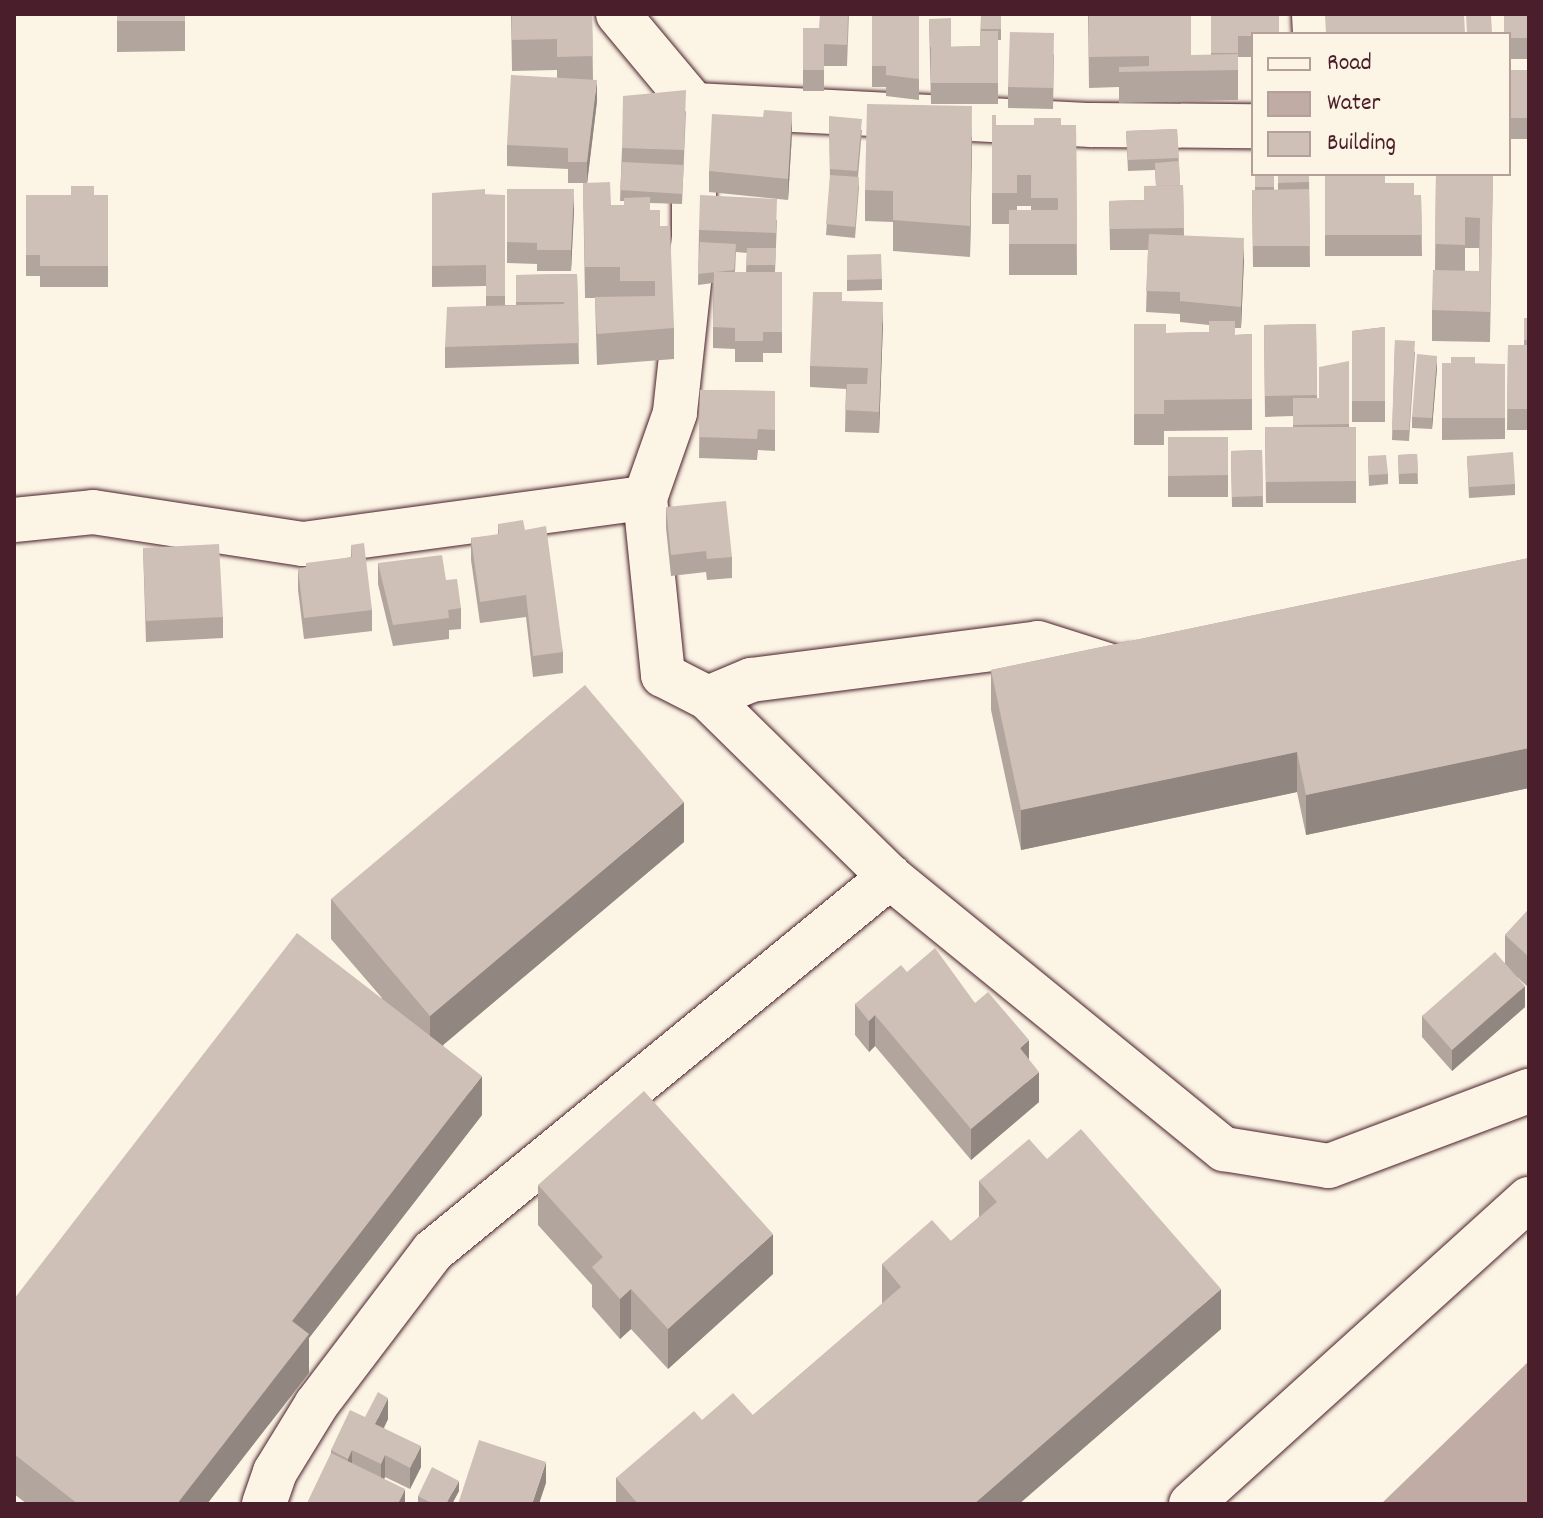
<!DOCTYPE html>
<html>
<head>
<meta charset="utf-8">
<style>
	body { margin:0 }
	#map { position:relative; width:1543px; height:1518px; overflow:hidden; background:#fcf5e5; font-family:Dekko,sans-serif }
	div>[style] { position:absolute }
	.water>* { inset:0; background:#c0aca5 }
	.roads { filter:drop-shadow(0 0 2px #4a1f2b) drop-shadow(0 0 2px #4a1f2b) }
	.minor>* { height:44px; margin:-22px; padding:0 22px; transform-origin:22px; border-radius:22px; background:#fcf5e5 }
	.wall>* { inset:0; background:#b2a59d }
	.shaded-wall>* { inset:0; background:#918680 }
	.building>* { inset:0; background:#cfc0b7 }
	span { translate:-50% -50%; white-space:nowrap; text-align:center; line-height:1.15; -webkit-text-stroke:6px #fcf5e5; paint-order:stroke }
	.frame { position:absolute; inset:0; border:16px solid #4a1f2b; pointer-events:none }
	.legend { position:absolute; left:1251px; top:32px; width:260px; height:144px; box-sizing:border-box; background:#fcf5e5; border:2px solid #b59f9b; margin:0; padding:10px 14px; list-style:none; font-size:24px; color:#4a1f2b }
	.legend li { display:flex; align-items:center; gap:16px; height:40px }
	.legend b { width:40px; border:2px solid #b59f9b }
</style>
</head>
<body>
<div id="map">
	<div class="water">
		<div style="clip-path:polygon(1529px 1361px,1529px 1504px,1381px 1504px)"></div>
	</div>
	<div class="roads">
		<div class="minor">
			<div style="left:618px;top:14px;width:119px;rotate:50.1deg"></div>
			<div style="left:694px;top:105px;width:132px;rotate:90deg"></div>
			<div style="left:694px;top:237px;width:177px;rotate:96.2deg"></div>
			<div style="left:675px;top:413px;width:90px;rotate:109.4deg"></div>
			<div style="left:645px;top:498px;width:178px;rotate:84.2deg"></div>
			<div style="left:663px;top:675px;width:51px;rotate:27.1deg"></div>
			<div style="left:708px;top:698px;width:255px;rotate:44.5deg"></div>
			<div style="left:890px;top:877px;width:431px;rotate:39.2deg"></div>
			<div style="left:1224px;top:1149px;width:106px;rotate:9.2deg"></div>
			<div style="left:1329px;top:1166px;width:214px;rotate:-20.6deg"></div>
			<div style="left:1314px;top:14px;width:20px;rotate:87deg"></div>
			<div style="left:694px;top:105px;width:398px;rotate:2.9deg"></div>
			<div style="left:1091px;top:125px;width:162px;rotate:0.4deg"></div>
			<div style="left:14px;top:520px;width:79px;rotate:-5.8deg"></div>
			<div style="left:93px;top:512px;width:212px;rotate:8.7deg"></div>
			<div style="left:303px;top:544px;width:345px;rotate:-7.7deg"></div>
			<div style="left:708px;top:698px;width:47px;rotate:-22.7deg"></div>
			<div style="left:751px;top:680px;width:289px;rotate:-7.3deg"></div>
			<div style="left:1038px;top:643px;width:86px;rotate:17.6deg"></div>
			<div style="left:1120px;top:669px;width:11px;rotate:-15deg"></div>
			<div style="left:264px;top:1504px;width:34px;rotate:-71deg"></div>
			<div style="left:275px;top:1472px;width:79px;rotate:-58.5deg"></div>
			<div style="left:316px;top:1405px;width:193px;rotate:-52.8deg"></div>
			<div style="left:433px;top:1251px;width:591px;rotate:-39.3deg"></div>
			<div style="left:1191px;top:1504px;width:455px;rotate:-42.1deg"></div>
		</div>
	</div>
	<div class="wall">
		<div style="clip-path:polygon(117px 14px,185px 14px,185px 51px,117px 52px)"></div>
		<div style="clip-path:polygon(511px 14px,592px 14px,593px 80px,597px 101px,587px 183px,611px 205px,624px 205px,624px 201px,620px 201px,622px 148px,686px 111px,682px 204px,650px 203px,650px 210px,660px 226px,674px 328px,674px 359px,597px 365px,595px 298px,585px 298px,583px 183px,568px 183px,568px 169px,507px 166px,507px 145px,557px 78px,557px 70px,512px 71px)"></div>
		<div style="clip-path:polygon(849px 14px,847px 66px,824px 66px,824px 91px,803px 91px,803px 28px,819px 28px)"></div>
		<div style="clip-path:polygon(872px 14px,919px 14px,919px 100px,886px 96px,886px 87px,872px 87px)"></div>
		<div style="clip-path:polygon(981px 14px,1001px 14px,1001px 40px,998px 40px,998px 104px,931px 104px,929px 19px,951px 47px,980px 46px)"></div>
		<div style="clip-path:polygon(1088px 14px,1191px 55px,1211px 55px,1211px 14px,1253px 34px,1253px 57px,1238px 57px,1238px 100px,1119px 103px,1119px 87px,1089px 88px)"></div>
		<div style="clip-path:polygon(1529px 14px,1529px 59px,1509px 59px,1509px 34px)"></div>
		<div style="clip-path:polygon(1054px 54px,1053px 109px,1008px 108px,1008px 87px)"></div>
		<div style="clip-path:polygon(1509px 70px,1529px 70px,1529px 139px,1509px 139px)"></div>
		<div style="clip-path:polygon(evenodd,992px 115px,996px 125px,1076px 125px,1077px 275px,1009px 275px,1009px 224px,992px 224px,992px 115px,1017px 206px,1031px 206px,1031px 210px,1017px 210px,1017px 206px)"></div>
		<div style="clip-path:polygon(829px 116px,862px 130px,858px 177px,859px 188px,855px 238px,826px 235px,830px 180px)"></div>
		<div style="clip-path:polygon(1177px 129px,1180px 185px,1183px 185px,1184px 236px,1244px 259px,1241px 328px,1235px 328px,1235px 335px,1252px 334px,1252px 430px,1164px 431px,1164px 445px,1134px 445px,1134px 324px,1166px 333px,1209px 332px,1209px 325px,1180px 322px,1180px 314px,1146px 312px,1148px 250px,1110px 250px,1109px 201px,1144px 200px,1156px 186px,1155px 170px,1128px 171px,1126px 131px)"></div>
		<div style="clip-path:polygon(792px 133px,788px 200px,709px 192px,709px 171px)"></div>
		<div style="clip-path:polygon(972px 137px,970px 257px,893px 251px,893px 222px,865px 221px,865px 190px)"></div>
		<div style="clip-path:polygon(1255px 174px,1274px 174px,1274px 190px,1278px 190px,1278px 174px,1309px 174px,1310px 267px,1253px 267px,1252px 190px,1255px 190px)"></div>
		<div style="clip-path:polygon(1325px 174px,1385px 183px,1414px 195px,1421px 195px,1422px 256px,1325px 256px)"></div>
		<div style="clip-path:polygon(evenodd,1436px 174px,1493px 174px,1490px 342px,1432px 341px,1432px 310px,1435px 270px,1436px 174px,1465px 248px,1479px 248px,1479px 271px,1465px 271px,1465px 248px)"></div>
		<div style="clip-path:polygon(507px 189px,574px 210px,571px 271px,537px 271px,537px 264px,507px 263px)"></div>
		<div style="clip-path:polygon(432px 193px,505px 195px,505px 305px,516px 305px,516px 275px,577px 274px,579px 364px,445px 368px,445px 347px,486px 306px,486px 286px,432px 287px)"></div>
		<div style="clip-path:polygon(26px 195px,108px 195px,108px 287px,40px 287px,40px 276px,26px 276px)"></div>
		<div style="clip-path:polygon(evenodd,777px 220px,775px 272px,782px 272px,782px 353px,763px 353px,763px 362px,735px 362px,735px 349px,713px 348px,713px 283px,698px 285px,699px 230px,777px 220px,736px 252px,747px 253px,746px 272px,735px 272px,736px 252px)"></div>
		<div style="clip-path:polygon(847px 255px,882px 279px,882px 290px,847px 291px)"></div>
		<div style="clip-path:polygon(842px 301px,883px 323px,879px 433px,845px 432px,846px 389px,810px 387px,810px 366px)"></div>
		<div style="clip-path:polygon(1524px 318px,1529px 318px,1529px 430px,1507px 430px,1508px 345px,1524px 345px)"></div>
		<div style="clip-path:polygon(1316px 324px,1317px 398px,1319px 398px,1349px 361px,1349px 427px,1356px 427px,1356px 503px,1266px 503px,1265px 427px,1293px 427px,1293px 416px,1265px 417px,1264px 325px)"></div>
		<div style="clip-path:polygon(1385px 327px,1385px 422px,1352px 422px,1352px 331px)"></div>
		<div style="clip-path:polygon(1395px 340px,1415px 352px,1409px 441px,1392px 440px)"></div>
		<div style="clip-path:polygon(1442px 363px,1505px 364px,1505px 439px,1442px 440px)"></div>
		<div style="clip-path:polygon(1437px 367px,1432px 429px,1412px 428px,1412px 417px)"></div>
		<div style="clip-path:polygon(700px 390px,775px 391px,775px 451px,758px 450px,757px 460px,699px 458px)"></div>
		<div style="clip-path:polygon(1168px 437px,1228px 437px,1228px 497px,1168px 497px)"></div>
		<div style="clip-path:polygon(1262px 450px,1263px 507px,1232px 507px,1231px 451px)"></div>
		<div style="clip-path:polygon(1417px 454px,1418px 484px,1399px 484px,1398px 455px)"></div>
		<div style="clip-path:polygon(1368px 456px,1388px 474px,1388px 484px,1369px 486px)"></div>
		<div style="clip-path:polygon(1467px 456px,1515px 484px,1515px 495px,1469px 498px)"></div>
		<div style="clip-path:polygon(666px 507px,732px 557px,732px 578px,707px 580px,706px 572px,671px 576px,666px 528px)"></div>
		<div style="clip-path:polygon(498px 524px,525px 530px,563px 652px,563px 673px,533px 677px,526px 617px,480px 623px,471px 560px,471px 538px,498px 535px)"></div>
		<div style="clip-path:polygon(351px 545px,372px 610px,372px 631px,304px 639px,298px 590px,298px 569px,351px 557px)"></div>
		<div style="clip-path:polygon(143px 548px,223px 617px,223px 638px,146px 642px)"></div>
		<div style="clip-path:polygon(1529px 558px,1529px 788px,1306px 835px,1297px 792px,1021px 850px,991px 710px,991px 670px)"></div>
		<div style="clip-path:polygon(378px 563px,446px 580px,461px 608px,461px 629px,449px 630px,449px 639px,393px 646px,378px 584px)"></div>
		<div style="clip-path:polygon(684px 842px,443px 1045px,482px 1115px,309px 1338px,309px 1373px,207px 1504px,27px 1504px,14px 1494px,14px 1299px,382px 998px,331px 939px,331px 899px)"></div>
		<div style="clip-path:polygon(1529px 909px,1529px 988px,1517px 977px,1525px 1007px,1452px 1071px,1422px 1037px,1422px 1016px,1505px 963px,1505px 935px)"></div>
		<div style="clip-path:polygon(907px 972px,975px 1003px,1039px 1102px,971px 1160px,875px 1046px,869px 1052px,855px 1035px,855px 1004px)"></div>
		<div style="clip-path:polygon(1047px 1159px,1221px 1329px,1019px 1504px,616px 1504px,616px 1478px,702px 1420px,753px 1415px,882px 1304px,882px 1264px,951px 1241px,979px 1217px,979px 1181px)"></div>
		<div style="clip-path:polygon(538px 1185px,773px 1274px,668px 1369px,631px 1329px,620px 1339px,592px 1307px,592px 1285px,538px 1225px)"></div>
		<div style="clip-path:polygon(365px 1417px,388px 1419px,384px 1428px,421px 1467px,410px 1489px,385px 1477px,384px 1479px,405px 1504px,307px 1504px,331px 1454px,331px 1450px)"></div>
		<div style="clip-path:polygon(459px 1491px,452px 1504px,418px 1504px,418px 1496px)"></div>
	</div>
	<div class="shaded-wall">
		<div style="clip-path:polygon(597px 80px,597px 101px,587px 184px,587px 162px)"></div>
		<div style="clip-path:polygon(972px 106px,972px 137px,970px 257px,970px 226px)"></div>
		<div style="clip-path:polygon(792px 112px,792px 133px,788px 200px,788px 179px)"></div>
		<div style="clip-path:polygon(574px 189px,574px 210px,571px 271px,571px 250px)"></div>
		<div style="clip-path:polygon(1244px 238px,1244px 259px,1241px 328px,1241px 307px)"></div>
		<div style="clip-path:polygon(883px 302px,883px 323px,879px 433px,879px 412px)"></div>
		<div style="clip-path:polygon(1437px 356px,1437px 367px,1432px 429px,1432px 418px)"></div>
		<div style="clip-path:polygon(1529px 748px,1529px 788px,1306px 835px,1306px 795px)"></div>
		<div style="clip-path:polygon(1297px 752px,1297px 792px,1021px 850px,1021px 810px)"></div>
		<div style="clip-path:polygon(684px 802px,684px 842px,430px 1056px,430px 1016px)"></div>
		<div style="clip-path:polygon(1525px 986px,1525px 1007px,1452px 1071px,1452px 1050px)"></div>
		<div style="clip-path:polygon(875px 1015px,875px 1046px,869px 1052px,869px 1021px)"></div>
		<div style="clip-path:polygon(1029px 1040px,1029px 1071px,1020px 1048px)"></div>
		<div style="clip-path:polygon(1039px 1072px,1039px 1102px,971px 1160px,971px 1129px)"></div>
		<div style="clip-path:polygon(482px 1076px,482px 1115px,309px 1338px,309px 1373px,207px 1504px,177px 1504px,292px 1321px)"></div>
		<div style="clip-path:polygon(773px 1234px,773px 1274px,668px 1369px,668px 1329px)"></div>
		<div style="clip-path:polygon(631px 1289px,631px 1329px,620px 1339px,620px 1299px)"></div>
		<div style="clip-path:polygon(1221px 1289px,1221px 1329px,1019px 1504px,974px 1504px)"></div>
		<div style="clip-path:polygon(388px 1398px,388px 1419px,375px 1445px,375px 1424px)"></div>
		<div style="clip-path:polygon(421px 1446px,421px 1467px,410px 1489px,410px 1468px)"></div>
		<div style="clip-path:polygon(352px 1450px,352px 1471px,348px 1480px,348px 1459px)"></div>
		<div style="clip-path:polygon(385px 1455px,385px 1477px,381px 1485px,381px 1464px)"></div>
		<div style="clip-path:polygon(546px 1462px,546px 1483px,539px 1504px,532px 1504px)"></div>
		<div style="clip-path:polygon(459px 1481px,459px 1491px,452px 1504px,446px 1504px)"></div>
		<div style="clip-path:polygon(405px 1489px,405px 1504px,398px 1504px)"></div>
	</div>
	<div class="building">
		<div style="clip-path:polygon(117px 14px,185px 14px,185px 21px,117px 21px)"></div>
		<div style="clip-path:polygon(512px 14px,592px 14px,593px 56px,557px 57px,557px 39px,512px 40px)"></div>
		<div style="clip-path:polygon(820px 14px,848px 14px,847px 45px,824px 44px,824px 70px,803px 70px,803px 28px,819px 28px)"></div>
		<div style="clip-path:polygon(872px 14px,919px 14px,919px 79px,886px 75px,886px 66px,872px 66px)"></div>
		<div style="clip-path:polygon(981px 14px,1001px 14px,1001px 29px,981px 29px)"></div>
		<div style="clip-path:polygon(1089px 14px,1191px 14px,1191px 55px,1238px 54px,1238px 70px,1119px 72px,1119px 67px,1149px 66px,1149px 56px,1089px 57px)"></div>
		<div style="clip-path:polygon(1211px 14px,1279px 14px,1279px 34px,1253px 34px,1253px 36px,1238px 36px,1238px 53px,1211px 53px)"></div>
		<div style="clip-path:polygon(1325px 14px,1464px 14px,1465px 34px,1326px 34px)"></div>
		<div style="clip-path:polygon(1466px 14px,1491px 14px,1492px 34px,1467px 34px)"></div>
		<div style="clip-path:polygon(1504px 14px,1529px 14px,1529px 38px,1509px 38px,1509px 34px,1504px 34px)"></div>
		<div style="clip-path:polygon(951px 18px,951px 47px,930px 47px,929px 19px)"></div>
		<div style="clip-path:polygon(980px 31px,998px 31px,998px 83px,931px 83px,931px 47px,980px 46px)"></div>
		<div style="clip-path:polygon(1010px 32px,1054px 33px,1053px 88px,1008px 87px)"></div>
		<div style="clip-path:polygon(1509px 70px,1529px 70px,1529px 118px,1509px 118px)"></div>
		<div style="clip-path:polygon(511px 75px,597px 80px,587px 162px,568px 162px,568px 148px,507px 145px)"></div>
		<div style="clip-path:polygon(686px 90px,684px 150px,622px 148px,623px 96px)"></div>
		<div style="clip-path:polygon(867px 104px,972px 106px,970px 226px,893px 220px,893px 191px,865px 190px)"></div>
		<div style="clip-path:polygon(764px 110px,792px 112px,788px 179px,709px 171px,712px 114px,763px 117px)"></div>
		<div style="clip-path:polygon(992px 115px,996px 115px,996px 125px,1034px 125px,1034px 118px,1061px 118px,1061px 125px,1076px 125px,1077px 244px,1009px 244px,1009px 210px,1058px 210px,1058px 198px,1031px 198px,1031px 175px,1017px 175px,1017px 193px,992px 193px)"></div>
		<div style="clip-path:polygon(829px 116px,862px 119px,857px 171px,830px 169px)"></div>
		<div style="clip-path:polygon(1177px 129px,1179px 158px,1128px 160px,1126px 131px)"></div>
		<div style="clip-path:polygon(1179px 161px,1180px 185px,1156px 186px,1155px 163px)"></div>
		<div style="clip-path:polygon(622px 162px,684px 165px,682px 194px,620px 190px)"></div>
		<div style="clip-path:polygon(1255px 174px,1274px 174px,1274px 187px,1255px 187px)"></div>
		<div style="clip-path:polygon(1278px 174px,1309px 174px,1309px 182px,1278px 183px)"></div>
		<div style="clip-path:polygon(1325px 174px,1385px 174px,1385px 183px,1414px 183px,1414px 195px,1421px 195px,1422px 235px,1325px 235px)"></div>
		<div style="clip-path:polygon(1436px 174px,1493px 174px,1490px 312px,1432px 310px,1433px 270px,1479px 271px,1480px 218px,1465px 217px,1465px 245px,1435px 244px)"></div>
		<div style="clip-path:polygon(830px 175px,859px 177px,855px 227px,826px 224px)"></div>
		<div style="clip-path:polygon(610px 182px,611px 205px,624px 205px,624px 198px,650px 197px,650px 210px,660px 210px,660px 226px,670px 226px,674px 328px,597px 334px,595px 297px,655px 296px,655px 281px,620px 281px,620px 267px,585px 267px,583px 183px)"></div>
		<div style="clip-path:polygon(1183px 185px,1184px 228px,1110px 229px,1109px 201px,1144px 200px,1144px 186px)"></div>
		<div style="clip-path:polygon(71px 186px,94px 186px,94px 195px,108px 195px,108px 266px,40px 266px,40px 255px,26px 255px,26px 195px,71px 195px)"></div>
		<div style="clip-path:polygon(485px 189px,485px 195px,505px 195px,505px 296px,486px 296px,486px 265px,432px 266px,432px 193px)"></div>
		<div style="clip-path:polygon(507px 189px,574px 189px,571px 250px,537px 250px,537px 243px,507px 242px)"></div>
		<div style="clip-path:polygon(1309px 189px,1310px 246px,1253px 246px,1252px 190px)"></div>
		<div style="clip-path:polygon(700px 195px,777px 199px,776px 233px,699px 230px)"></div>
		<div style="clip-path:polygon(1149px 234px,1244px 238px,1241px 307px,1180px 301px,1180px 292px,1146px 291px)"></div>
		<div style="clip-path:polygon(700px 242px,736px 244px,734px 270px,698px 274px)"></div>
		<div style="clip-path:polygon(747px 248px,776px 248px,775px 265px,746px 265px)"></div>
		<div style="clip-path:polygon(881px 254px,882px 279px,847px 280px,847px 255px)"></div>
		<div style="clip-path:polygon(714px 272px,782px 272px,782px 332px,763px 332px,763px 341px,735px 341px,735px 328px,713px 327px)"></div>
		<div style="clip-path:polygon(577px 274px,578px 298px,564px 298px,564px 302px,516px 302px,516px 275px)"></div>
		<div style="clip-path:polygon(813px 292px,842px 292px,842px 301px,883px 302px,879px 412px,845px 410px,847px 384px,867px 384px,868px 368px,810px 366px)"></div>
		<div style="clip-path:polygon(564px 298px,578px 298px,579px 343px,445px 347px,447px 307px,564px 304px)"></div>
		<div style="clip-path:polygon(1524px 318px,1529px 318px,1529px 340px,1524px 340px)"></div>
		<div style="clip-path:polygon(1209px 321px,1235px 321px,1235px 335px,1252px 334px,1252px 399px,1164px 400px,1164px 414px,1134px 414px,1134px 324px,1166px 324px,1166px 333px,1209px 332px)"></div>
		<div style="clip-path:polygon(1316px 324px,1317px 395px,1265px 396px,1264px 325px)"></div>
		<div style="clip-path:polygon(1385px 327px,1385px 401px,1352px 401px,1352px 331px)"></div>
		<div style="clip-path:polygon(1395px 340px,1415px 341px,1409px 430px,1392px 430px)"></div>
		<div style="clip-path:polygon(1508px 345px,1529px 345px,1529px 409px,1507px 409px)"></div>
		<div style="clip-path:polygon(1417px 354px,1437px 356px,1432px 418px,1412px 417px)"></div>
		<div style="clip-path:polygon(1451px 357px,1475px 357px,1475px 364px,1505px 364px,1505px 418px,1442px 418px,1442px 363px,1451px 363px)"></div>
		<div style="clip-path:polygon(1349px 361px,1349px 424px,1293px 425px,1293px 398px,1319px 398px,1319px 367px)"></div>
		<div style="clip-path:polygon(700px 390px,775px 391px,775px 430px,758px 429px,757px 439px,699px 437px)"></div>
		<div style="clip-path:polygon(1265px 427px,1356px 427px,1356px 481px,1266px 482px)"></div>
		<div style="clip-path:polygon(1168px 437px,1228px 437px,1228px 475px,1168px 476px)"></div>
		<div style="clip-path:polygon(1262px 450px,1263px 496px,1232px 497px,1231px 451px)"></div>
		<div style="clip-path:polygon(1513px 452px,1515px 484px,1469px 487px,1467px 456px)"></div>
		<div style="clip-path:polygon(1417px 454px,1418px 473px,1399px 474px,1398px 455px)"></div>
		<div style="clip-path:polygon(1386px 455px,1388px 474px,1369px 475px,1368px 456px)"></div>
		<div style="clip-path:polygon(726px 501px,732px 557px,707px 559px,706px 551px,671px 555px,666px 507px)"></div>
		<div style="clip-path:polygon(523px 520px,525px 530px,546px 526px,563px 652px,533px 656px,526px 595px,480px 602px,471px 538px,499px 534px,498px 524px)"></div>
		<div style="clip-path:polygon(364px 543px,372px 610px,304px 618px,298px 569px,306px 567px,306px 563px,352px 557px,351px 545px)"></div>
		<div style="clip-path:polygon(219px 544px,223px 617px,146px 621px,143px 548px)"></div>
		<div style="clip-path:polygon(442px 555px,446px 580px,457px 579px,461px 608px,448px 610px,449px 618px,393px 625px,378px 563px)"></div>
		<div style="clip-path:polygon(1529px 558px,1529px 748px,1306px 795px,1297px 752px,1021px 810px,991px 670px)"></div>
		<div style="clip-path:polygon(585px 685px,684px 802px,430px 1016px,331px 899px)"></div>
		<div style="clip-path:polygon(1529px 909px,1529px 957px,1505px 935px)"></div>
		<div style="clip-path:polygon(297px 933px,482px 1076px,292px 1321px,309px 1334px,177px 1504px,78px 1504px,14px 1454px,14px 1299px)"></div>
		<div style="clip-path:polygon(935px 948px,975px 1003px,988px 992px,1029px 1040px,1020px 1048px,1039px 1072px,971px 1129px,875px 1015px,869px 1021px,855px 1004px,901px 965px,907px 972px)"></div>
		<div style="clip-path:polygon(1495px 952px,1525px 986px,1452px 1050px,1422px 1016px)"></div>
		<div style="clip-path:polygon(644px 1091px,773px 1234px,668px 1329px,631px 1289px,620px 1299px,592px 1267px,603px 1257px,538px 1185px)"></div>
		<div style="clip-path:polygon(1081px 1129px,1221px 1289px,974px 1504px,638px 1504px,616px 1478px,694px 1411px,702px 1420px,733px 1393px,753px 1415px,901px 1287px,882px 1264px,932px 1220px,951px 1241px,997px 1202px,979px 1181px,1029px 1139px,1047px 1159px)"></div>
		<div style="clip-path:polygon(378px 1392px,388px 1398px,375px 1424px,421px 1446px,410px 1468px,385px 1455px,381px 1464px,352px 1450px,348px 1459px,331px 1450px,350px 1410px,365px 1417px)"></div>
		<div style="clip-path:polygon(479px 1440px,546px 1462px,532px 1504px,458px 1504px)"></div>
		<div style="clip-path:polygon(331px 1453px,405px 1489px,398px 1504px,307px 1503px)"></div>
		<div style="clip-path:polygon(432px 1467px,459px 1481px,446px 1504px,433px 1504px,418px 1496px)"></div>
	</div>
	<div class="frame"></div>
	<ul class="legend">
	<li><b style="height:10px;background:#fcf5e5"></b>Road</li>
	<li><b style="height:22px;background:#c0aca5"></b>Water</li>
	<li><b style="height:22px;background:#cfc0b7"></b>Building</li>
	</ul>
</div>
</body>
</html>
